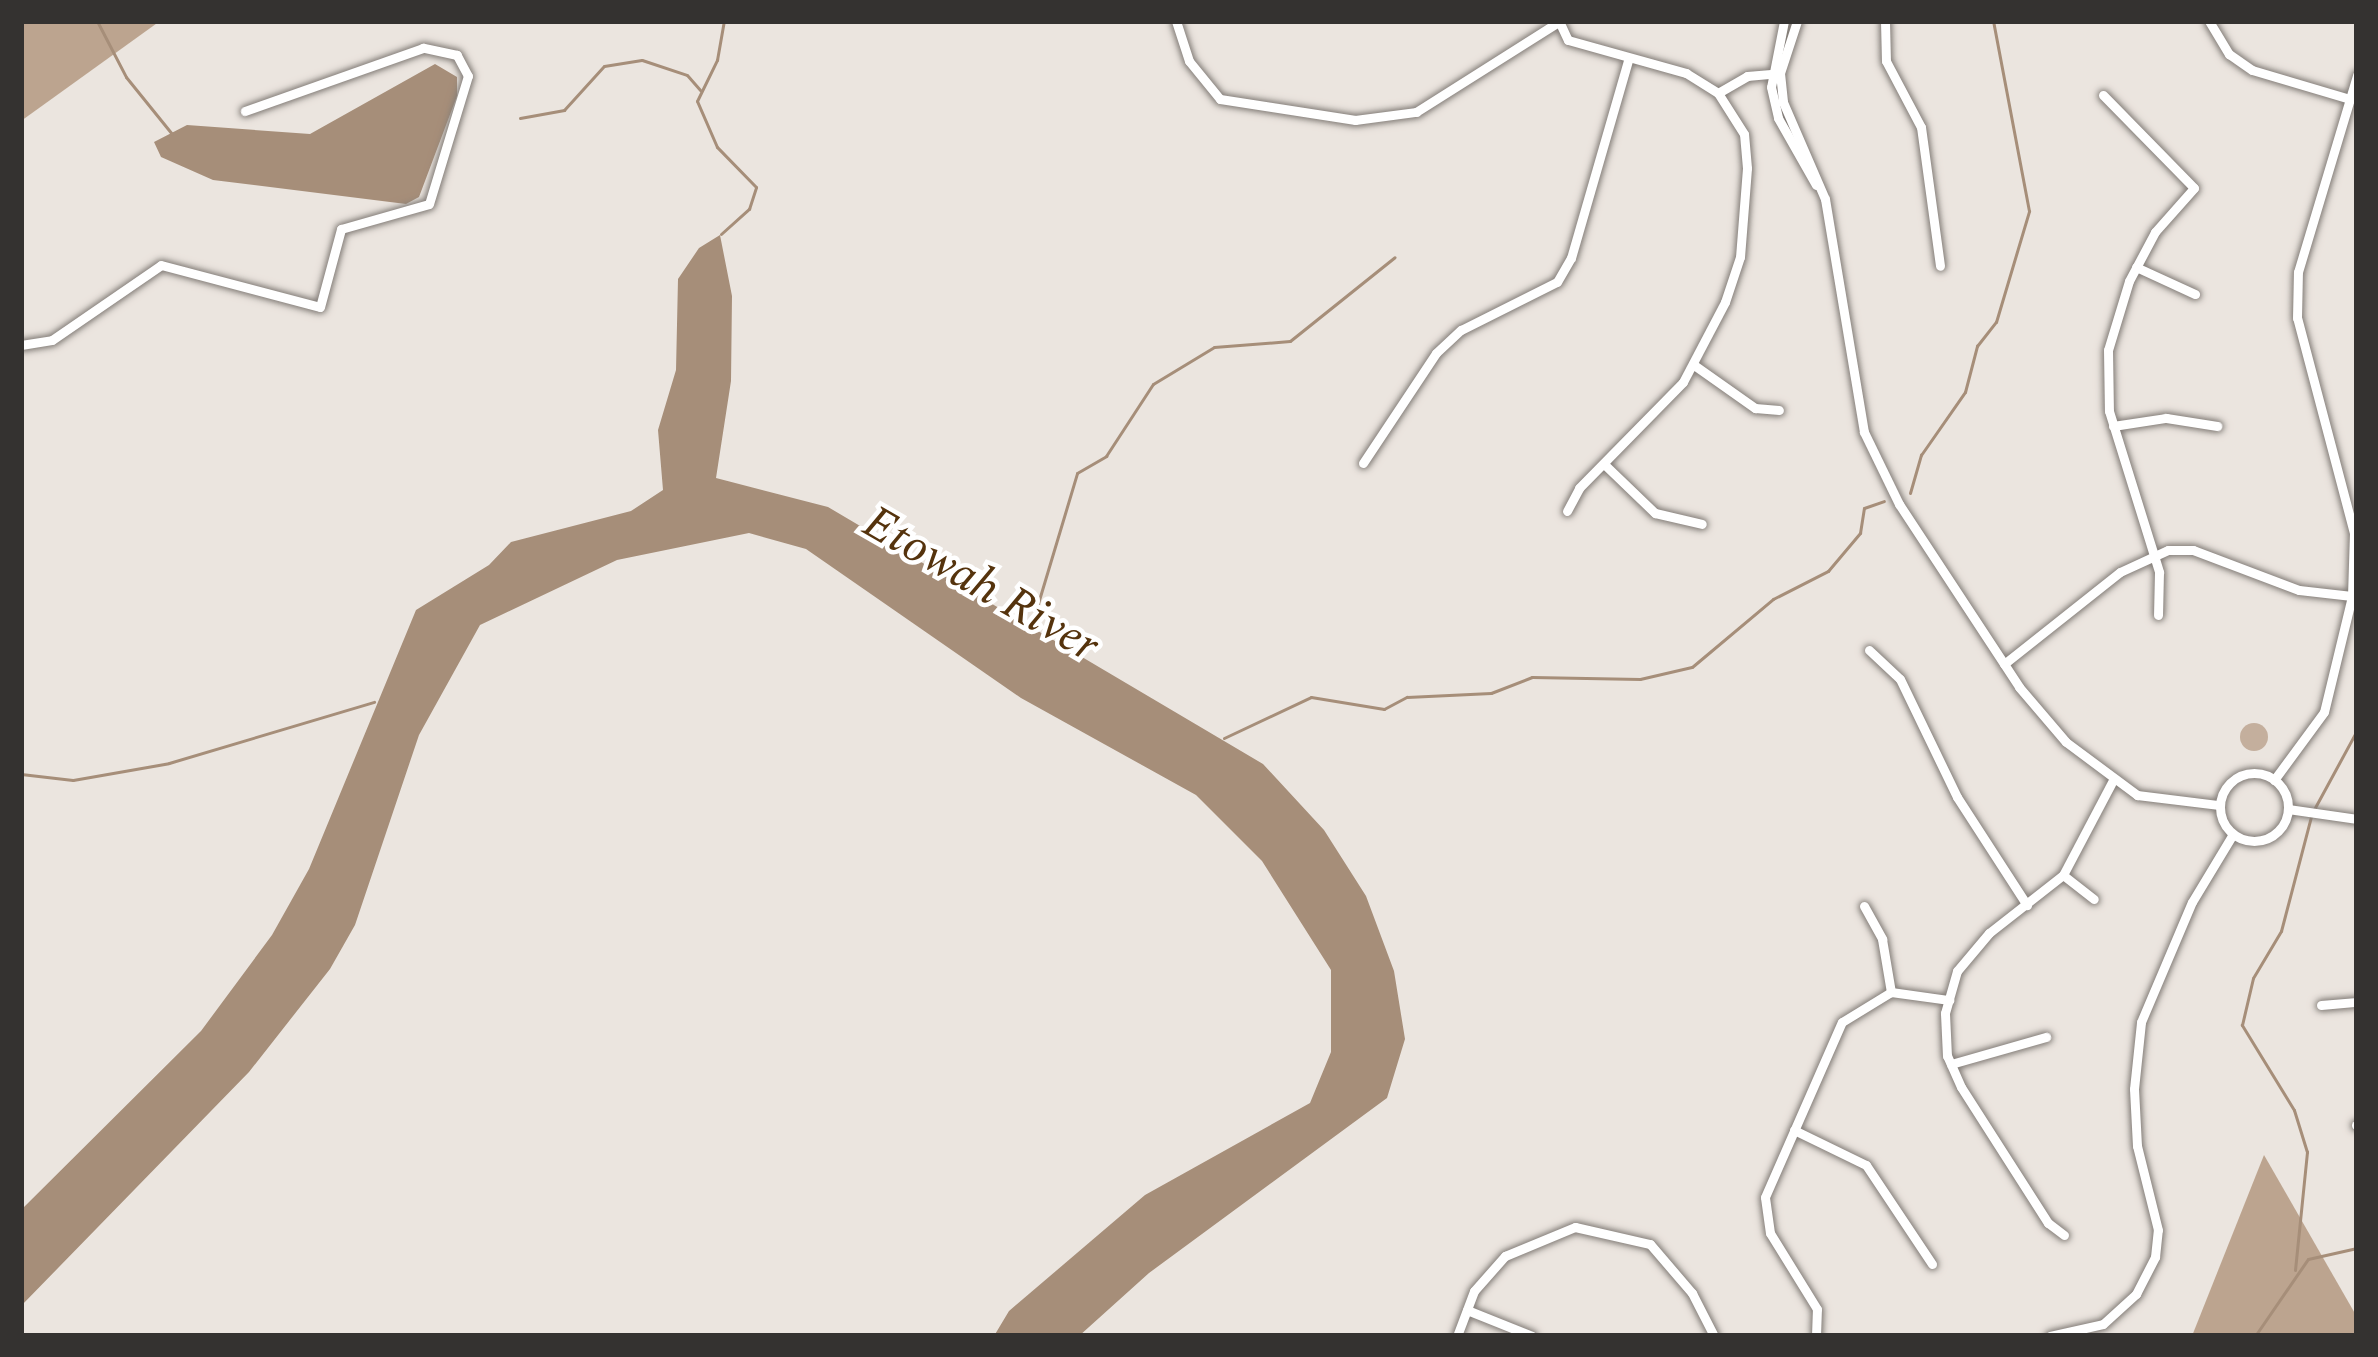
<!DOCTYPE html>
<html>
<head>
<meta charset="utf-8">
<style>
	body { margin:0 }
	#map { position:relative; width:2378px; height:1357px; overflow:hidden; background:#ebe5df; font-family:Spectral,serif }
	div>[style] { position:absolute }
	.green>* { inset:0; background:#c4af9d }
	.round { border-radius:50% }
	.forest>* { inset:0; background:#bca48f }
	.water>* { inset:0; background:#a68e79 }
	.stream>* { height:3px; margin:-1.5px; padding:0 1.5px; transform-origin:1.5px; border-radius:1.5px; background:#a68e79 }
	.roads { filter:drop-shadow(0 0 3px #837d78) drop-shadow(0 0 3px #837d78) }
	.minor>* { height:9px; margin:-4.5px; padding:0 4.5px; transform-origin:4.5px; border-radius:4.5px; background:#fff }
	.minor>.ring { margin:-4.5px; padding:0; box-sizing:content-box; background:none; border:9px solid #fff; border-radius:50% }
	span { translate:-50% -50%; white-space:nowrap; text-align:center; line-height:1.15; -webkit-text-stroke:9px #fff; paint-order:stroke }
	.water-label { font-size:48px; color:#55330d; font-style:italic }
	.frame { position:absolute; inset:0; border:24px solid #343230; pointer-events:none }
</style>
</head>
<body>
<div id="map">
	<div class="green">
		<div class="round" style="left:2240px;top:723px;width:28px;height:28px"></div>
	</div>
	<div class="forest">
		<div style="clip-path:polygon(21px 21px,160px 21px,21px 121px)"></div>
		<div style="clip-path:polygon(2264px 1155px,2357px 1317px,2357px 1336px,2192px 1336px)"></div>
	</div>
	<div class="water">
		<div style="clip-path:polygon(435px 64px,457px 77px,457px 96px,419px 197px,406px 204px,213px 180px,161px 157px,154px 142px,187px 125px,310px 134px)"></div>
		<div style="clip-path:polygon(720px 235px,732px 296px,731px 381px,716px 478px,828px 507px,1263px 764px,1324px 830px,1366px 896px,1394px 971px,1405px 1039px,1387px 1098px,1149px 1273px,1079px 1336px,994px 1336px,1009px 1311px,1145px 1195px,1310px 1103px,1331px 1052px,1331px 970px,1262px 861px,1196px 795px,1021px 698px,806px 549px,749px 533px,617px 560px,480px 625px,419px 735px,355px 925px,330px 969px,249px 1072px,21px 1306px,21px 1210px,201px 1031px,272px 935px,309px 869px,416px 610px,489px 565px,511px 542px,631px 511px,663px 490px,658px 430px,676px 370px,678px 279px,699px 248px)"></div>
	</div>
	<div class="stream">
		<div style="left:97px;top:21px;width:63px;rotate:62.6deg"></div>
		<div style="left:126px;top:77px;width:73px;rotate:51.1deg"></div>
		<div style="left:520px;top:118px;width:45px;rotate:-10.3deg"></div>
		<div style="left:564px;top:110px;width:59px;rotate:-47.7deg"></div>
		<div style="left:604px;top:66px;width:38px;rotate:-9deg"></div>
		<div style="left:642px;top:60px;width:47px;rotate:18.4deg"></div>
		<div style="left:687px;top:75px;width:20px;rotate:49deg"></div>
		<div style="left:721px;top:234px;width:38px;rotate:-42deg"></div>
		<div style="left:749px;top:209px;width:23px;rotate:-72deg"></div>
		<div style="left:756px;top:187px;width:56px;rotate:-134.3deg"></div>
		<div style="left:717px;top:147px;width:50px;rotate:-113.5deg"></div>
		<div style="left:697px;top:101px;width:46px;rotate:-64deg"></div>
		<div style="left:717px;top:60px;width:40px;rotate:-80deg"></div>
		<div style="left:1910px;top:493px;width:40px;rotate:-74deg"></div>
		<div style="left:1921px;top:455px;width:77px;rotate:-55.1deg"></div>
		<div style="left:1965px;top:392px;width:48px;rotate:-75.4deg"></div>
		<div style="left:1977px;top:346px;width:31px;rotate:-52deg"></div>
		<div style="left:1996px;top:322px;width:116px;rotate:-73.4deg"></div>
		<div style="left:2029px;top:211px;width:193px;rotate:-100.7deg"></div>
		<div style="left:1030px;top:630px;width:164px;rotate:-73.3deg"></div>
		<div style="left:1077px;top:473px;width:34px;rotate:-30deg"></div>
		<div style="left:1106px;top:456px;width:86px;rotate:-56.9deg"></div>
		<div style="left:1153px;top:384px;width:71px;rotate:-31.2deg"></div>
		<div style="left:1214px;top:347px;width:76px;rotate:-4.5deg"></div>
		<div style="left:1290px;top:341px;width:134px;rotate:-38.7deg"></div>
		<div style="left:1224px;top:738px;width:96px;rotate:-25.2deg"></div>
		<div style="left:1311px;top:697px;width:74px;rotate:9.3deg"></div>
		<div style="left:1384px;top:709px;width:26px;rotate:-28deg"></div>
		<div style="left:1407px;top:697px;width:84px;rotate:-2.7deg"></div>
		<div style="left:1491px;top:693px;width:44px;rotate:-21.3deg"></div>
		<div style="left:1532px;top:677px;width:108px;rotate:1.1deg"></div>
		<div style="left:1640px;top:679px;width:53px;rotate:-13deg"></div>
		<div style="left:1692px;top:667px;width:106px;rotate:-40deg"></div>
		<div style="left:1773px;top:599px;width:62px;rotate:-27deg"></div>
		<div style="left:1828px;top:571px;width:50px;rotate:-49.9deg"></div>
		<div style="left:1860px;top:533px;width:25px;rotate:-81deg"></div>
		<div style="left:1864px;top:508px;width:21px;rotate:-19deg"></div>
		<div style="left:21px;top:774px;width:52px;rotate:6.6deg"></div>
		<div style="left:73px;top:780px;width:97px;rotate:-10deg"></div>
		<div style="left:169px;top:763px;width:214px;rotate:-16.6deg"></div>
		<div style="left:2295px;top:1270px;width:119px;rotate:-84.2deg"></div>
		<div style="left:2307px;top:1152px;width:44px;rotate:-107.2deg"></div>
		<div style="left:2294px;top:1110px;width:100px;rotate:-121.5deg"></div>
		<div style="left:2242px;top:1025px;width:48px;rotate:-76.8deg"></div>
		<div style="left:2253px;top:978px;width:55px;rotate:-59.2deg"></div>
		<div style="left:2281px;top:931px;width:122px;rotate:-75.3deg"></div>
		<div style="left:2312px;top:813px;width:94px;rotate:-61.5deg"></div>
		<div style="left:2255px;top:1336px;width:93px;rotate:-55.5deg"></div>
		<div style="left:2308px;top:1259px;width:50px;rotate:-12.7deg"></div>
	</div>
	<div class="roads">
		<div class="minor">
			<div style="left:1176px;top:21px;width:42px;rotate:72deg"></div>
			<div style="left:1189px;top:61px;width:49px;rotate:50.8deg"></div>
			<div style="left:1220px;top:99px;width:137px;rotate:8.8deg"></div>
			<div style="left:1355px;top:120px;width:62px;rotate:-7.5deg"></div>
			<div style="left:1416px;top:112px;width:170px;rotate:-32.3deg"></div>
			<div style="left:1559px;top:21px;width:21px;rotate:65deg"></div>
			<div style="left:1568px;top:40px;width:123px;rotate:15.6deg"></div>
			<div style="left:1686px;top:73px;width:38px;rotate:32deg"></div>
			<div style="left:1718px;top:93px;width:34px;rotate:-30deg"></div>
			<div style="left:1747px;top:76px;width:33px;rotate:-5deg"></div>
			<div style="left:1784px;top:21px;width:67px;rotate:101.1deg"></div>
			<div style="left:1771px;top:87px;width:32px;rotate:77deg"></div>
			<div style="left:1778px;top:118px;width:77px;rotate:60.4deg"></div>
			<div style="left:1797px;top:21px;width:55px;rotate:108.1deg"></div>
			<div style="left:1780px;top:73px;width:29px;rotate:84deg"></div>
			<div style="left:1783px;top:102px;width:106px;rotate:66.6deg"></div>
			<div style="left:1825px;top:199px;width:236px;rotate:80.5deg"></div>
			<div style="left:1864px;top:432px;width:80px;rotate:64.1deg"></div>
			<div style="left:1899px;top:504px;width:219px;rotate:56.7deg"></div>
			<div style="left:2019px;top:687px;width:72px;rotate:49.5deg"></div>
			<div style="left:2066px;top:742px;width:89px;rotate:36.7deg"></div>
			<div style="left:2137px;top:795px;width:83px;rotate:7deg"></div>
			<div style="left:1885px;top:21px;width:40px;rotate:88.6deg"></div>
			<div style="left:1886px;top:61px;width:75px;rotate:62.1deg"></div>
			<div style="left:1921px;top:127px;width:140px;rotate:82.2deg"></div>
			<div style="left:2209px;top:21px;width:39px;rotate:59deg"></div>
			<div style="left:2229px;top:54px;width:28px;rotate:35deg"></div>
			<div style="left:2252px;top:70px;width:102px;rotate:16.5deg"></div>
			<div style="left:2103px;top:95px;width:130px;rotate:45.6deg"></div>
			<div style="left:2194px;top:188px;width:59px;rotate:131.6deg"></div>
			<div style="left:2155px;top:232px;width:55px;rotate:118deg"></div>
			<div style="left:2129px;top:281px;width:72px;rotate:106.9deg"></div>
			<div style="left:2108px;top:350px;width:61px;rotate:89.1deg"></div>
			<div style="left:2109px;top:411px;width:169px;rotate:72.7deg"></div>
			<div style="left:2159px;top:572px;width:43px;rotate:91.3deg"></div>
			<div style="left:2136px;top:267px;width:65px;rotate:24.6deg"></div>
			<div style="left:21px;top:345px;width:31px;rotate:-9deg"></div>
			<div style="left:52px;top:340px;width:132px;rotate:-34.5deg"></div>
			<div style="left:161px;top:265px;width:164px;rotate:14.8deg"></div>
			<div style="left:320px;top:307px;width:81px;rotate:-74.9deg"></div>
			<div style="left:341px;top:229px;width:91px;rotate:-15.9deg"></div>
			<div style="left:429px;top:204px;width:134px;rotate:-73.1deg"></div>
			<div style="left:468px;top:76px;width:24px;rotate:-118deg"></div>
			<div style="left:457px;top:55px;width:35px;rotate:-168deg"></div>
			<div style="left:423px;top:48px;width:189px;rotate:160.5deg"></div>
			<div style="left:1694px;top:365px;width:75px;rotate:35.2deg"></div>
			<div style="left:1755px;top:408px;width:24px;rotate:5deg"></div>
			<div style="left:2113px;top:426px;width:54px;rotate:-8.6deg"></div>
			<div style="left:2166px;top:418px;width:52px;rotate:8.9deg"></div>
			<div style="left:1363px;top:463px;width:132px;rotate:-56.4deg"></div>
			<div style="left:1436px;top:353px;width:34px;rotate:-43deg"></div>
			<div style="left:1461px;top:330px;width:107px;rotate:-26.6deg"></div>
			<div style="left:1557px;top:282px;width:28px;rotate:-60deg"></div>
			<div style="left:1571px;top:258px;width:206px;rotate:-73.9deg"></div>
			<div style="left:1604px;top:464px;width:71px;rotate:43.9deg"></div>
			<div style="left:1655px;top:513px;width:48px;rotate:13.2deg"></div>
			<div style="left:1567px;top:511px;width:26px;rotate:-62deg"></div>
			<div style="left:1579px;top:488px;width:148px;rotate:-45.5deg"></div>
			<div style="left:1683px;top:382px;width:90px;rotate:-62.3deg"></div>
			<div style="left:1725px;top:302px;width:47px;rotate:-71.6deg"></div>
			<div style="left:1740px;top:257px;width:89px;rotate:-85.5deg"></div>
			<div style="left:1747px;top:168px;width:34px;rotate:-95deg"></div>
			<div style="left:1744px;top:134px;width:49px;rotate:-122.4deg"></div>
			<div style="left:1869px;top:650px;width:42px;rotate:43.1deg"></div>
			<div style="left:1900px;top:679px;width:131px;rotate:64.2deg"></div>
			<div style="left:1957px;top:797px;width:129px;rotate:57.1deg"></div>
			<div style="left:2004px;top:664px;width:148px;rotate:-38.4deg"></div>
			<div style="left:2120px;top:572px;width:53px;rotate:-24.6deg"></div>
			<div style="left:2168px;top:550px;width:25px"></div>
			<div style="left:2193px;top:550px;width:113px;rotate:20.7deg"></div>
			<div style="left:2299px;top:590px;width:53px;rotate:6.5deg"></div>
			<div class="ring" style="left:2220px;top:773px;width:59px;height:59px"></div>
			<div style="left:2274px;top:780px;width:84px;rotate:-53.7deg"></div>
			<div style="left:2324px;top:712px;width:119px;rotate:-76.4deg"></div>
			<div style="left:2352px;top:596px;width:63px;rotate:-88.2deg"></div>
			<div style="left:2354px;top:533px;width:222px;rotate:-104.8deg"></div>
			<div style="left:2297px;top:318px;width:46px;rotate:-88.8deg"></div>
			<div style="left:2298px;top:272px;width:206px;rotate:-73.3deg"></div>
			<div style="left:2288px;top:809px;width:70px;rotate:8.2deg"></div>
			<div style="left:2063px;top:875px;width:39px;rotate:38deg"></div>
			<div style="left:1864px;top:906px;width:38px;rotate:61deg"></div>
			<div style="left:1882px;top:939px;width:54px;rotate:80.4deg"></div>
			<div style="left:2321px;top:1005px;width:36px;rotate:-5deg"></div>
			<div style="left:1951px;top:1064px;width:99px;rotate:-15.9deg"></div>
			<div style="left:2356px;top:1125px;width:1px"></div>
			<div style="left:1794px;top:1130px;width:80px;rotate:25.9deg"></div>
			<div style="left:1866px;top:1165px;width:119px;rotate:56.3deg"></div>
			<div style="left:2064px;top:1235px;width:20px;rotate:-143deg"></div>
			<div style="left:2048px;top:1223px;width:161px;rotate:-122.6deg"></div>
			<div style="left:1961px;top:1087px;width:34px;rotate:-114deg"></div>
			<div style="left:1947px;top:1056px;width:43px;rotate:-92.7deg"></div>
			<div style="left:1945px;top:1013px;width:44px;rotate:-74.1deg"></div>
			<div style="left:1957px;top:971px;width:50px;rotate:-49.9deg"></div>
			<div style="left:1989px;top:933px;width:94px;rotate:-38.1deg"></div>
			<div style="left:2063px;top:875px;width:105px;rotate:-62.2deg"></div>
			<div style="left:1467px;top:1310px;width:70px;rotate:21.8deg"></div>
			<div style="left:1457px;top:1336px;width:48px;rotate:-69.3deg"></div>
			<div style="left:1474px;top:1291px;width:47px;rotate:-48.5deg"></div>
			<div style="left:1505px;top:1256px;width:76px;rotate:-22.5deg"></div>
			<div style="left:1575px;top:1227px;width:77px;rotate:12.8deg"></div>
			<div style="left:1650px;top:1244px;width:65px;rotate:49.4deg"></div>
			<div style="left:1692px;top:1293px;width:48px;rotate:62.9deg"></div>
			<div style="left:1816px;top:1336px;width:27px;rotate:-88deg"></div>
			<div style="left:1817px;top:1309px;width:89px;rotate:-121.7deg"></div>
			<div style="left:1770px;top:1233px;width:36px;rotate:-98deg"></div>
			<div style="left:1765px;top:1197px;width:191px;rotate:-66.3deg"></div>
			<div style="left:1842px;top:1022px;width:57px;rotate:-31.5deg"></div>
			<div style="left:1891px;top:992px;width:59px;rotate:7.9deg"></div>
			<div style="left:2050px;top:1336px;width:54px;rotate:-12.8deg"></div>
			<div style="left:2103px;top:1324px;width:45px;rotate:-42.3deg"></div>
			<div style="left:2136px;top:1294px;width:42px;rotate:-62.8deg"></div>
			<div style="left:2155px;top:1257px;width:27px;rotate:-84deg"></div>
			<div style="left:2158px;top:1230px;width:87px;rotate:-104deg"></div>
			<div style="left:2137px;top:1146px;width:57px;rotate:-93deg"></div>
			<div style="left:2134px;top:1089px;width:67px;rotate:-84deg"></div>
			<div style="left:2141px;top:1022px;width:130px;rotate:-67deg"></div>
			<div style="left:2192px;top:902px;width:79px;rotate:-58.9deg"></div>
		</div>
	</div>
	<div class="water-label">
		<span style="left:981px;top:584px;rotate:30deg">Etowah River</span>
	</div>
	<div class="frame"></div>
</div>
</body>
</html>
